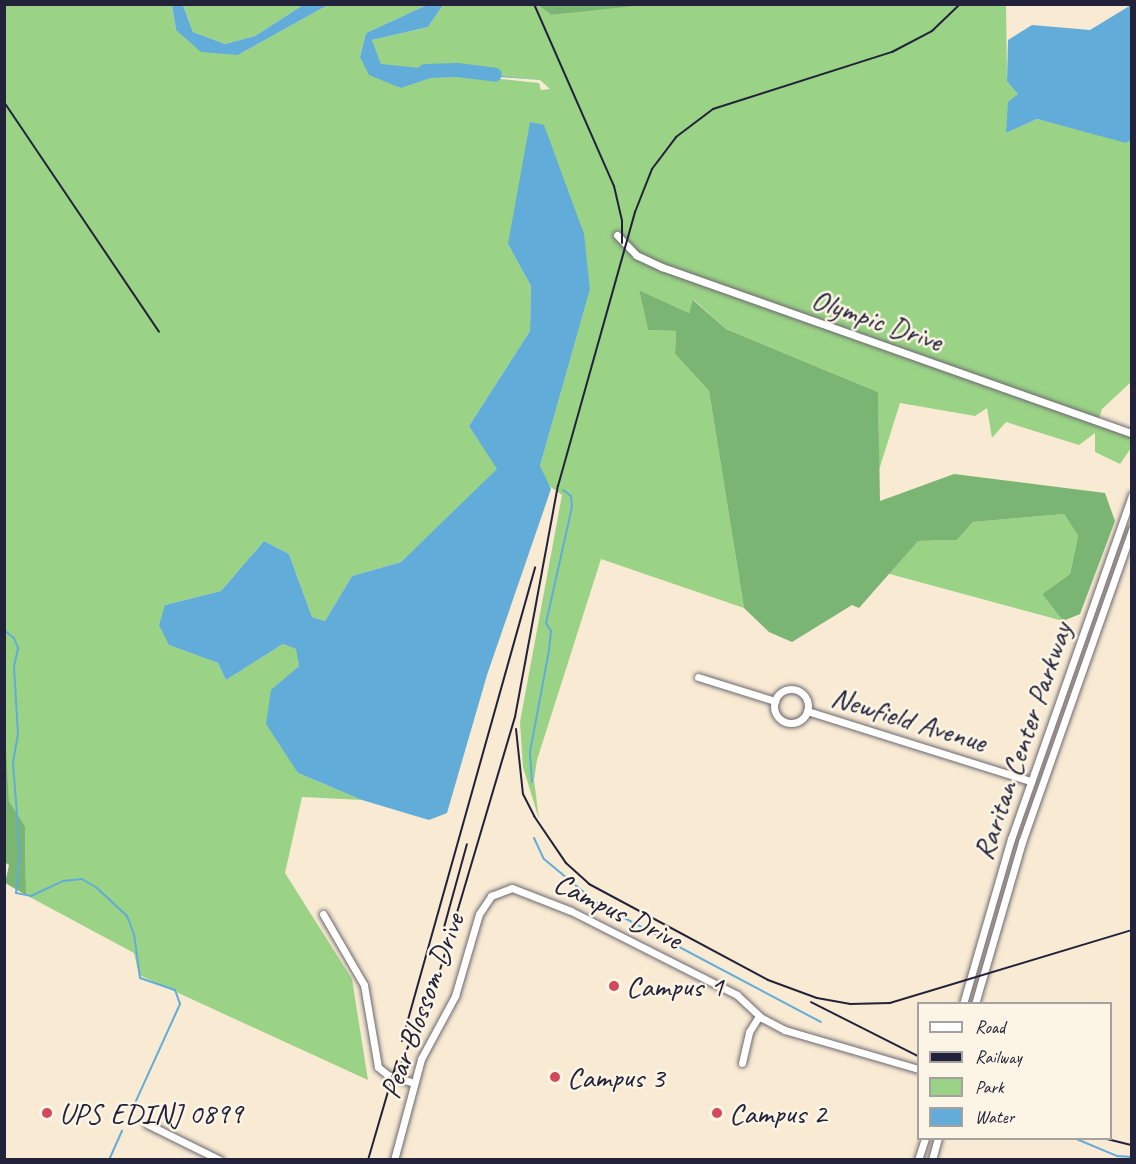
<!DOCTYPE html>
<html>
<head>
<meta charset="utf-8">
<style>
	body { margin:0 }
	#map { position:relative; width:1136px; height:1164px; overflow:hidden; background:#f8ead3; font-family:Caveat,sans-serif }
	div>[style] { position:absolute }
	.green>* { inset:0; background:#9ad386 }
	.forest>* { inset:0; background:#7bb573 }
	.water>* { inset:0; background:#61acd9 }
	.stream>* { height:2px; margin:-1px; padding:0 1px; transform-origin:1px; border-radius:1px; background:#61acd9 }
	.river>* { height:14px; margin:-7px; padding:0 7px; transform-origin:7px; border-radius:7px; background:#61acd9 }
	.roads { filter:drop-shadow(0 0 2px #6d6870) drop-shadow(0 0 2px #6d6870) }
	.minor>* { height:7px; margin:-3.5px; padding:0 3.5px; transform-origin:3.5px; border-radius:3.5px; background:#fff }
	.minor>.ring { margin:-3.5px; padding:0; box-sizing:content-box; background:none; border:7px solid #fff; border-radius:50% }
	.rail>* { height:2px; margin:-1px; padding:0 1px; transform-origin:1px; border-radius:1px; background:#22223b }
	.dots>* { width:16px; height:16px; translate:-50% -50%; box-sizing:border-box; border:3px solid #fcf5e5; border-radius:50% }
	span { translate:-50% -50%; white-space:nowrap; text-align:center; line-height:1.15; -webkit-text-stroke:5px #fcf5e5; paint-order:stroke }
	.street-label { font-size:30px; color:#22223b }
	.poi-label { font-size:30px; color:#22223b }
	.left { translate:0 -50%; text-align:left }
	.frame { position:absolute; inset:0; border:6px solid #22223b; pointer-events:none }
	.legend { position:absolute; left:917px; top:1002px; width:195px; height:138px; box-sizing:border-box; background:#fcf5e5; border:2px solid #a5a1a1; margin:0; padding:8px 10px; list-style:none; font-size:18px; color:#22223b }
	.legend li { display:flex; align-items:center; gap:12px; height:30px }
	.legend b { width:30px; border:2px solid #a5a1a1 }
</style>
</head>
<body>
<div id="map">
	<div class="green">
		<div style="clip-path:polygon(183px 4px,303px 5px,255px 36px,225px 44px,193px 32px)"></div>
		<div style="clip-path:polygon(643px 4px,1006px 5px,1007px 80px,1018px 94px,1006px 133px,1037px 119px,1126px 142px,1131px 140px,1131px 382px,1102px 409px,1099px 418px,1131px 431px,1131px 448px,1120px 464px,1095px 452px,1095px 433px,1079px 445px,1006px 422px,992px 438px,987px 408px,975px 416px,900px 403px,879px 470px,878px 392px,726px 329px,694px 300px,689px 313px,639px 290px,648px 330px,676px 331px,675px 354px,709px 391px,744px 608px,601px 559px,537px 760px,534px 780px,539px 819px,523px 767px,520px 722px,562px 495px,545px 483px,540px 466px,590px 288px,508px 244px,531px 286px,530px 331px,469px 426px,498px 469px,401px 562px,352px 576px,325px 621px,312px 617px,289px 554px,264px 541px,221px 591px,165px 605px,169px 645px,218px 663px,226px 680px,283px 644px,297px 649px,299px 666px,272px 690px,298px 773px,362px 800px,302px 797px,285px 873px,352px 979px,368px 1080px,139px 975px,134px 953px,26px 895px,25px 826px,9px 801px,4px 734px,4px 5px,172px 5px,176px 30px,238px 55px,328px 5px,427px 5px,366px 33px,360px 57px,400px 88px,446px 73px,539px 83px,541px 90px,550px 89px,540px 80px,381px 65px,372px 40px,428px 27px,443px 5px,538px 5px,551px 15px)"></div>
		<div style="clip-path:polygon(1064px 514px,1078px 536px,1070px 574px,1042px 594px,1063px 621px,886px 573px,918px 541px,957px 540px,973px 522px)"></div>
	</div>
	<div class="forest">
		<div style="clip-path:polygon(538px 5px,643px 5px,551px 15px)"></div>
		<div style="clip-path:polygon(639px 290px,689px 313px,693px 300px,726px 329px,878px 392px,880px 501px,954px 474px,1105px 493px,1115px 521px,1080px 614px,1063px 621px,1042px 594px,1070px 574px,1078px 536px,1064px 514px,973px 522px,957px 540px,918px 541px,859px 608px,852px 605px,792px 642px,769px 632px,744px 608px,709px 391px,675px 354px,676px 331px,648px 330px)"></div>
		<div style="clip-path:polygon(5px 734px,9px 801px,25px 826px,26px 895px,5px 883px,9px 865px,4px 862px)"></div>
	</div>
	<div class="water">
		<div style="clip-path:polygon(172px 5px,183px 5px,193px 32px,225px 44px,255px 36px,303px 5px,328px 5px,238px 55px,201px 52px,176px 30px)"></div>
		<div style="clip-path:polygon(427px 5px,443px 5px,428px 27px,372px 40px,381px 64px,540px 80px,446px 73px,401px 88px,369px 75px,360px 57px,366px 33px)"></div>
		<div style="clip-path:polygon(1131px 5px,1131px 140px,1126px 143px,1037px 119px,1006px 133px,1008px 102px,1018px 94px,1007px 81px,1008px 40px,1032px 25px,1090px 30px)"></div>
		<div style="clip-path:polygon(530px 122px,544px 125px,584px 234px,590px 289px,540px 466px,551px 489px,487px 675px,447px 813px,429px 820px,362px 800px,298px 773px,266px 724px,271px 690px,299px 666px,296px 649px,283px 644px,226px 680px,218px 663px,169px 645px,159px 625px,165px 605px,221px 591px,264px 541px,289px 554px,312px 617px,325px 621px,352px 576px,401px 562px,497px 469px,469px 426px,530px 331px,531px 286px,508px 244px)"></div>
	</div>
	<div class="stream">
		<div style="left:4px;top:630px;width:13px;rotate:39deg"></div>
		<div style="left:14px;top:638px;width:11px;rotate:68deg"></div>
		<div style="left:18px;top:648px;width:19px;rotate:102deg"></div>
		<div style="left:14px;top:667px;width:67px;rotate:86.6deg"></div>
		<div style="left:18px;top:734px;width:29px;rotate:100deg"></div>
		<div style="left:13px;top:763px;width:90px;rotate:85.6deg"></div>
		<div style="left:20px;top:853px;width:40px;rotate:95.7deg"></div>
		<div style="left:16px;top:893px;width:15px;rotate:11deg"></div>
		<div style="left:31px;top:896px;width:35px;rotate:-25deg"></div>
		<div style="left:63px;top:881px;width:19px;rotate:-6deg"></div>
		<div style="left:82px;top:879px;width:17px;rotate:31deg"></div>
		<div style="left:97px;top:888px;width:41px;rotate:43deg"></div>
		<div style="left:127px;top:916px;width:19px;rotate:69deg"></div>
		<div style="left:134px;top:934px;width:44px;rotate:82.2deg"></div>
		<div style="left:140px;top:978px;width:37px;rotate:19deg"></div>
		<div style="left:175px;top:990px;width:15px;rotate:70deg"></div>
		<div style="left:180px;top:1004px;width:107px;rotate:114.4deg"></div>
		<div style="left:532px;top:782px;width:30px;rotate:-94deg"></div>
		<div style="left:530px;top:752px;width:104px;rotate:-79.4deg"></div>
		<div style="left:549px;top:650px;width:19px;rotate:-84deg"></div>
		<div style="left:551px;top:631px;width:9px;rotate:-122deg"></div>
		<div style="left:546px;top:623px;width:119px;rotate:-77.4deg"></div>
		<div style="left:572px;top:507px;width:11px;rotate:-95deg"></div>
		<div style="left:571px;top:496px;width:10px;rotate:-143deg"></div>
		<div style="left:534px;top:838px;width:23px;rotate:65deg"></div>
		<div style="left:544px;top:859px;width:70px;rotate:39.8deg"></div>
		<div style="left:598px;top:904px;width:252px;rotate:27.9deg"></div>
		<div style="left:1074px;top:1138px;width:47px;rotate:22.7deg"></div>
		<div style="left:1117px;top:1156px;width:15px;rotate:4deg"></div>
		<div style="left:109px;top:1160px;width:32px;rotate:-66deg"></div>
	</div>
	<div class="river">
		<div style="left:425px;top:71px;width:32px;rotate:-2deg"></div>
		<div style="left:457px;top:70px;width:38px;rotate:7deg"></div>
	</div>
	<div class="roads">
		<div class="minor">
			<div style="left:617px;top:235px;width:28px;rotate:46deg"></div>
			<div style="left:636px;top:255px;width:29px;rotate:25deg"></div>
			<div style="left:662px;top:267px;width:498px;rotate:19.5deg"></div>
			<div style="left:698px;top:677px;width:81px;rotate:17.3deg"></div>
			<div class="ring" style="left:774px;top:689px;width:27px;height:27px"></div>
			<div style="left:807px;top:711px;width:235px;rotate:17.4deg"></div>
			<div style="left:323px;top:914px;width:82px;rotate:60deg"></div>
			<div style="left:364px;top:985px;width:83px;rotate:80.3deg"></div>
			<div style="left:378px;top:1067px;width:13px;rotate:39deg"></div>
			<div style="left:388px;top:1075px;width:27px;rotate:17deg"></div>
			<div style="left:963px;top:1004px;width:172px;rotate:-73.8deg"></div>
			<div style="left:1011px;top:839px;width:365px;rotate:-70.6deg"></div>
			<div style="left:975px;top:1004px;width:169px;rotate:-73.8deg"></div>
			<div style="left:1022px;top:842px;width:332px;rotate:-70.6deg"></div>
			<div style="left:742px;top:1063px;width:32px;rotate:-77deg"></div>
			<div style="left:749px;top:1032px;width:19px;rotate:-58deg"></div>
			<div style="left:147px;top:1124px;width:81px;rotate:26.3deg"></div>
			<div style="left:394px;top:1160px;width:105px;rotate:-75deg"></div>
			<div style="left:421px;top:1059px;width:72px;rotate:-61.6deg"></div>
			<div style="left:455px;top:996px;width:85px;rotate:-73.7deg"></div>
			<div style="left:479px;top:914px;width:22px;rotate:-56deg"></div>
			<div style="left:491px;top:896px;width:22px;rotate:-21deg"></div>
			<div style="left:512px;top:888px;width:63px;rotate:21.3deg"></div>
			<div style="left:571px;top:911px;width:186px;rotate:26.8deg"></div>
			<div style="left:737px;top:995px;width:34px;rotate:43deg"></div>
			<div style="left:762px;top:1018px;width:26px;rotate:28deg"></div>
			<div style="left:785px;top:1030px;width:139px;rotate:16.3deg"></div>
			<div style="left:918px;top:1160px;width:23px;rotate:-72deg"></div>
			<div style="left:932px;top:1160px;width:23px;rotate:-75deg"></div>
		</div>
	</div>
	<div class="rail">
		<div style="left:534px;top:4px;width:199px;rotate:66.3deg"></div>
		<div style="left:614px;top:186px;width:36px;rotate:77deg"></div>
		<div style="left:622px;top:221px;width:22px;rotate:90deg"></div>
		<div style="left:4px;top:102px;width:277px;rotate:56deg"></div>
		<div style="left:516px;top:729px;width:65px;rotate:83.9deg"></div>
		<div style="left:523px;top:794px;width:25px;rotate:63deg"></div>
		<div style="left:534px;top:816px;width:57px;rotate:55.8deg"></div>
		<div style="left:566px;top:863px;width:31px;rotate:42deg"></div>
		<div style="left:589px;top:884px;width:203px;rotate:28.2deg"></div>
		<div style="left:768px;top:980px;width:52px;rotate:20.2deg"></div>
		<div style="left:817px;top:998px;width:34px;rotate:10deg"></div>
		<div style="left:850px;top:1004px;width:40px;rotate:-1.4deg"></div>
		<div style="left:890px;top:1003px;width:253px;rotate:-16.8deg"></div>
		<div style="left:443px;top:931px;width:90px;rotate:-74.6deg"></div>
		<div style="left:811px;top:1002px;width:120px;rotate:26.8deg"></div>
		<div style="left:402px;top:1041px;width:492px;rotate:-74.3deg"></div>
		<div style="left:398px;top:1071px;width:109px;rotate:-67.4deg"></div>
		<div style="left:440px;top:970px;width:264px;rotate:-73.5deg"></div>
		<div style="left:515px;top:717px;width:235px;rotate:-79.5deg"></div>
		<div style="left:558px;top:486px;width:285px;rotate:-74.3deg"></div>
		<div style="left:635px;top:212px;width:46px;rotate:-68.4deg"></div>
		<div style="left:652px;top:169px;width:40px;rotate:-53deg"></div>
		<div style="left:676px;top:137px;width:46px;rotate:-37.1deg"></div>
		<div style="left:713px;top:109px;width:188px;rotate:-17.7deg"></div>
		<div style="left:892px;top:52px;width:45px;rotate:-27.7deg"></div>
		<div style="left:932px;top:31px;width:39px;rotate:-44deg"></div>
		<div style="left:1103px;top:1138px;width:30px;rotate:14deg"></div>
		<div style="left:368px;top:1160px;width:103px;rotate:-73.7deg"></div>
	</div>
	<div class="dots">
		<div style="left:614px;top:986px;background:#d1495b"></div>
		<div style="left:555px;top:1077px;background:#d1495b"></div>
		<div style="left:47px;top:1113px;background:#d1495b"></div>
		<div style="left:717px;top:1113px;background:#d1495b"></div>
	</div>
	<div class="street-label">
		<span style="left:877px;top:320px;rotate:19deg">Olympic Drive</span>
		<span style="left:909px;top:719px;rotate:17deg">Newfield Avenue</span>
		<span style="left:1022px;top:741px;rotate:-71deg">Raritan Center Parkway</span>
		<span style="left:618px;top:911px;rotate:26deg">Campus Drive</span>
		<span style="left:422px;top:1006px;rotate:-70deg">Pear Blossom Drive</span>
	</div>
	<div class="poi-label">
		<span class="left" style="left:626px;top:986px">Campus 1</span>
		<span class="left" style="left:567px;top:1077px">Campus 3</span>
		<span class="left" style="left:59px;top:1113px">UPS EDINJ 0899</span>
		<span class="left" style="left:729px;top:1113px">Campus 2</span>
	</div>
	<div class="frame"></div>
	<ul class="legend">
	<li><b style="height:8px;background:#fff"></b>Road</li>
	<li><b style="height:8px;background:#22223b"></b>Railway</li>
	<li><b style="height:16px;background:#9ad386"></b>Park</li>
	<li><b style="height:16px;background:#61acd9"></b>Water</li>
	</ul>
</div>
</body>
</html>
